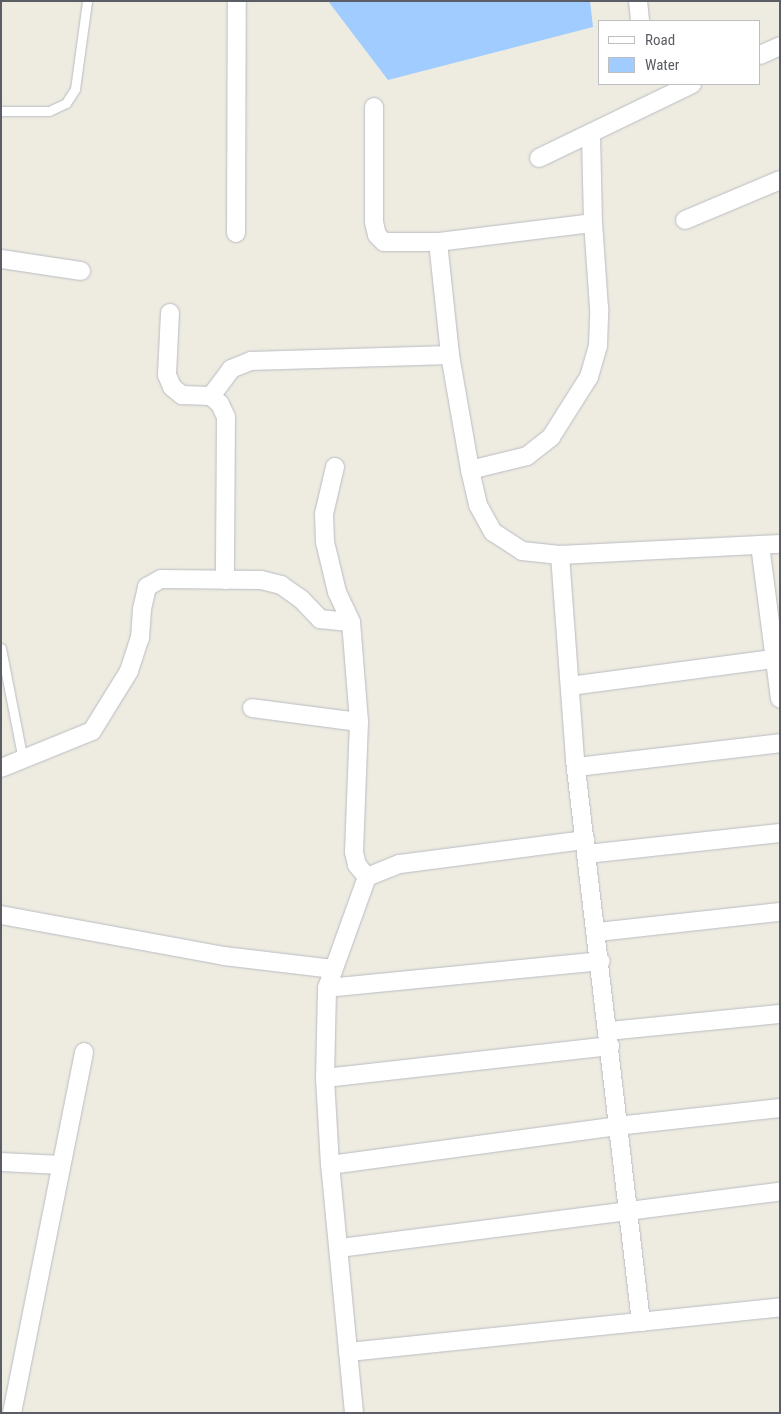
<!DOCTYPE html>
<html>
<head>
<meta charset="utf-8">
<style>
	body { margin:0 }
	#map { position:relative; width:781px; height:1414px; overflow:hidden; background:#eeece1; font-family:"Roboto Condensed",sans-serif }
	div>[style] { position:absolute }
	.water>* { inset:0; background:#a0ccff }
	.roads { filter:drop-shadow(0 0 1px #b9bbc1) drop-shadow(0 0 1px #b9bbc1) }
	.lane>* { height:9px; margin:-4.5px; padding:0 4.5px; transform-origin:4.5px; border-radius:4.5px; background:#fff }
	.street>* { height:18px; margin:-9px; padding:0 9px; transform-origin:9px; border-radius:9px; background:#fff }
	span { translate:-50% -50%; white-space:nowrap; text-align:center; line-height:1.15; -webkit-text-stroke:5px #fff; paint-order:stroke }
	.frame { position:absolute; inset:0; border:2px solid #5a5d63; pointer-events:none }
	.legend { position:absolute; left:598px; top:20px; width:162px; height:65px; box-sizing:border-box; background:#fff; border:1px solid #bdbec1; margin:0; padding:6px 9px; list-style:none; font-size:15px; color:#5a5d63 }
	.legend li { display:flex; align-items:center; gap:10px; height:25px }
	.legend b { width:25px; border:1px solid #bdbec1 }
</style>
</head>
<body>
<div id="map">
	<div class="water">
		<div style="clip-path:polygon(328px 1px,590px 1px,593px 27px,388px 80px)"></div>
	</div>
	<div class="roads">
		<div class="lane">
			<div style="left:1px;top:111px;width:48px"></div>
			<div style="left:49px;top:111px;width:19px;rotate:-25deg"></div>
			<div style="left:66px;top:103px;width:17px;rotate:-57deg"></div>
			<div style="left:75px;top:89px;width:89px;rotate:-82.2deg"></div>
			<div style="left:1px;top:648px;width:114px;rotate:78.9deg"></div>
		</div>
		<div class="street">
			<div style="left:638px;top:1px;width:20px;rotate:84deg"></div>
			<div style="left:760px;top:55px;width:22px;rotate:-24deg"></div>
			<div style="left:374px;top:107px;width:115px;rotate:90deg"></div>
			<div style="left:374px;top:222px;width:13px;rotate:77deg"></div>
			<div style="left:377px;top:235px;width:10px;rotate:45deg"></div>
			<div style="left:384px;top:242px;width:54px"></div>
			<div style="left:438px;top:242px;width:156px;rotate:-7deg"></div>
			<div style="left:539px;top:158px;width:170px;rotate:-25.8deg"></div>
			<div style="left:685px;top:220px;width:103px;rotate:-22.8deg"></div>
			<div style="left:236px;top:233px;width:232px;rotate:-89.8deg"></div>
			<div style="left:438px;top:242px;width:114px;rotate:83.9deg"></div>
			<div style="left:450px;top:355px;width:117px;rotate:80.1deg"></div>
			<div style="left:470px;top:470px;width:36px;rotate:77deg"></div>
			<div style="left:478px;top:505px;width:31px;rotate:61deg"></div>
			<div style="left:493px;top:532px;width:35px;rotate:33deg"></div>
			<div style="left:522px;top:551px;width:38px;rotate:6deg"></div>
			<div style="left:560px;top:555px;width:220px;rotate:-2.9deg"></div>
			<div style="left:1px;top:259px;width:81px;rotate:8.5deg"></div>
			<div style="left:170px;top:313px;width:62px;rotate:92.8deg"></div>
			<div style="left:167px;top:375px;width:13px;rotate:67deg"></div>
			<div style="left:172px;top:387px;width:13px;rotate:39deg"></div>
			<div style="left:182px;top:395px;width:29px;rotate:2deg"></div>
			<div style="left:211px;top:396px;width:12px;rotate:42deg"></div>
			<div style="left:220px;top:404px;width:14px;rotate:65deg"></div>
			<div style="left:226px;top:417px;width:163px;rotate:90.4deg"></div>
			<div style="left:211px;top:396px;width:34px;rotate:-53deg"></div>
			<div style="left:231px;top:369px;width:22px;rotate:-22deg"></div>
			<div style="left:251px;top:361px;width:199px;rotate:-1.7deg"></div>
			<div style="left:335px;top:467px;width:48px;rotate:103.2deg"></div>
			<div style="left:324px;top:514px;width:28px;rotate:88deg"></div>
			<div style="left:325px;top:542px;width:51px;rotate:76.5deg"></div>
			<div style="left:337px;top:592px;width:33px;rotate:65deg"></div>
			<div style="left:351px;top:622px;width:100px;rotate:85.4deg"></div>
			<div style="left:359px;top:722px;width:130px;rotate:92.2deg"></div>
			<div style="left:354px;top:852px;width:13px;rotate:77deg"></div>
			<div style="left:357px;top:865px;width:16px;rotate:50deg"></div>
			<div style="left:470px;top:470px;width:59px;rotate:-13.8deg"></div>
			<div style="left:527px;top:456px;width:31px;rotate:-38deg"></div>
			<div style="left:551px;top:437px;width:71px;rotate:-57.7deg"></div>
			<div style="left:589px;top:377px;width:32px;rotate:-74deg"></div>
			<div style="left:598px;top:346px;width:38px;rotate:-88deg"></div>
			<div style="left:599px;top:308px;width:85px;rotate:-94deg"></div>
			<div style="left:593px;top:223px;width:89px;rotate:-91.3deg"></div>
			<div style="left:760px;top:545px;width:155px;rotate:82.6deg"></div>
			<div style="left:560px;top:555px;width:206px;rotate:85.8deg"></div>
			<div style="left:575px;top:760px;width:566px;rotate:83.3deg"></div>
			<div style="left:570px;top:686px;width:212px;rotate:-7.6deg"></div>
			<div style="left:252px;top:708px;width:108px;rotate:7.5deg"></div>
			<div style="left:577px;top:767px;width:204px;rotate:-6.7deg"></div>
			<div style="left:1px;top:768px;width:98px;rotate:-22.1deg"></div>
			<div style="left:92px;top:731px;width:70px;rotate:-58.3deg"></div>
			<div style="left:129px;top:671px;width:35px;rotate:-72deg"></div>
			<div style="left:140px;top:638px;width:29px;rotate:-86deg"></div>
			<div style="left:142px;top:609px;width:23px;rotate:-77deg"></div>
			<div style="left:147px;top:587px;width:16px;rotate:-30deg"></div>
			<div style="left:161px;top:579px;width:100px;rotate:0.6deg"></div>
			<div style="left:261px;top:580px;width:21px;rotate:14deg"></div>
			<div style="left:281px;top:585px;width:24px;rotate:35deg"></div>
			<div style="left:301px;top:599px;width:28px;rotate:46deg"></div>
			<div style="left:320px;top:619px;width:31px;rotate:6deg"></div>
			<div style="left:587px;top:854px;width:194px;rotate:-6.2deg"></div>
			<div style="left:1px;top:915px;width:227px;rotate:10.4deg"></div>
			<div style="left:224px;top:956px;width:110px;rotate:6.8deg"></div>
			<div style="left:598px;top:932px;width:183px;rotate:-6.3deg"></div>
			<div style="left:327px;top:988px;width:275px;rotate:-5.6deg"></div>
			<div style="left:609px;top:1031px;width:172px;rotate:-5.7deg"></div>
			<div style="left:325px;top:1078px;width:287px;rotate:-6.4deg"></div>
			<div style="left:1px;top:1162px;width:60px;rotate:2.9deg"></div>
			<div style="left:330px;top:1165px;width:290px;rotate:-7.7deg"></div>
			<div style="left:617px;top:1126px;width:164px;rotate:-6.3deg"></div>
			<div style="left:340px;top:1248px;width:444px;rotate:-7.3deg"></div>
			<div style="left:348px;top:1352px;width:434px;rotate:-5.9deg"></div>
			<div style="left:12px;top:1413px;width:368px;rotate:-78.7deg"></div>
			<div style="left:354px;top:1413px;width:249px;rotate:-95.5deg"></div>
			<div style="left:330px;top:1165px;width:87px;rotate:-93.3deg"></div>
			<div style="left:325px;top:1078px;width:90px;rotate:-88.7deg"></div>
			<div style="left:327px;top:988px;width:118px;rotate:-70.2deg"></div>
			<div style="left:367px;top:877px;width:35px;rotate:-22deg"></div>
			<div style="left:400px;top:864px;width:187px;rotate:-7.4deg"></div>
		</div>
	</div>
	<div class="frame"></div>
	<ul class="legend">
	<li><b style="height:6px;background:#fff"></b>Road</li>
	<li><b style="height:14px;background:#a0ccff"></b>Water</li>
	</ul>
</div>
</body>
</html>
